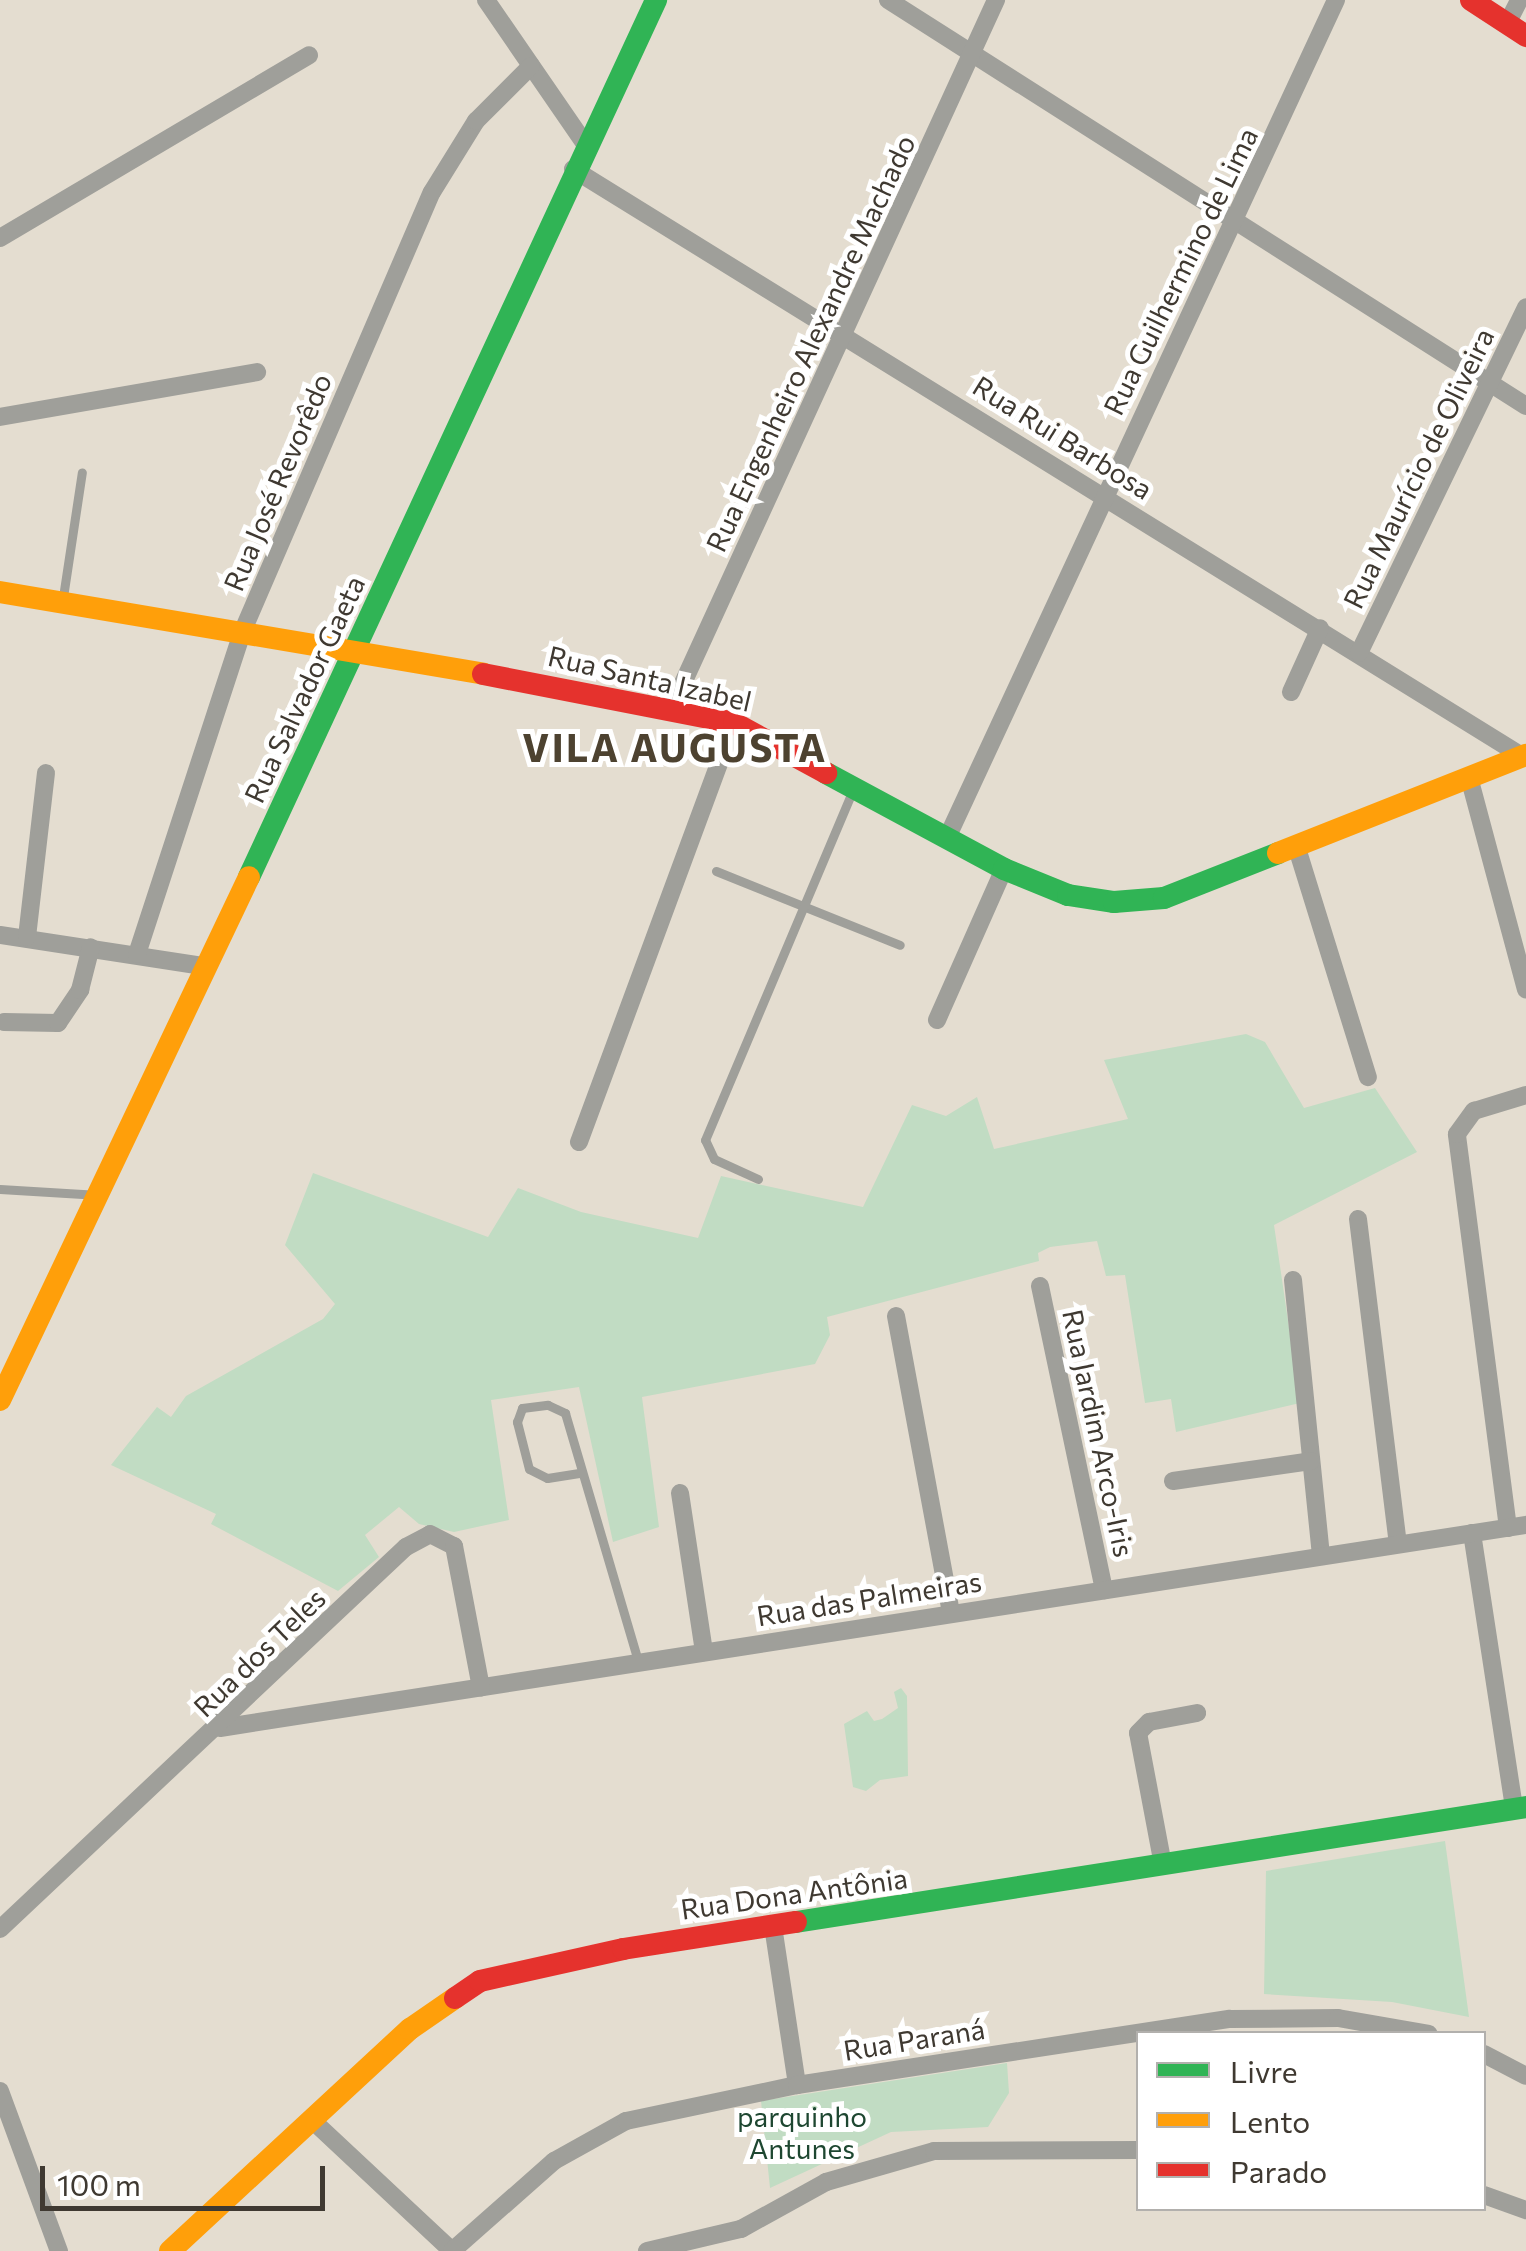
<!DOCTYPE html>
<html>
<head>
<meta charset="utf-8">
<style>
	body { margin:0 }
	#map { position:relative; width:1526px; height:2251px; overflow:hidden; background:#e4ddd0; font-family:Commissioner,sans-serif }
	div>[style] { position:absolute }
	.green>* { inset:0; background:#c1dcc3 }
	.lane>* { height:9px; margin:-4.5px; padding:0 4.5px; transform-origin:4.5px; border-radius:4.5px; background:#9f9f9a }
	.street>* { height:18px; margin:-9px; padding:0 9px; transform-origin:9px; border-radius:9px; background:#9f9f9a }
	.fast>* { height:22px; margin:-11px; padding:0 11px; transform-origin:11px; border-radius:11px; background:#30b455 }
	.slow>* { height:22px; margin:-11px; padding:0 11px; transform-origin:11px; border-radius:11px; background:#ff9f0a }
	.jam>* { height:22px; margin:-11px; padding:0 11px; transform-origin:11px; border-radius:11px; background:#e5322d }
	span { translate:-50% -50%; white-space:nowrap; text-align:center; line-height:1.15; -webkit-text-stroke:10px #fff; paint-order:stroke }
	.street-label { font-size:28px; color:#3f3931 }
	.park-label { font-size:28px; color:#1e4731 }
	.district-label { font-size:38px; color:#4d4230; font-weight:700; letter-spacing:2.5px }
	.legend { position:absolute; left:1136px; top:2031px; width:350px; height:180px; box-sizing:border-box; background:#fff; border:2px solid #b2b0ad; margin:0; padding:12px 18px; list-style:none; font-size:30px; color:#3f3931 }
	.legend li { display:flex; align-items:center; gap:20px; height:50px }
	.legend b { width:50px; border:2px solid #b2b0ad }
	.scale { position:absolute; left:40px; top:2166px; width:285px; height:45px; box-sizing:border-box; border:5px solid #3f3931; border-top:0; padding-left:12px; font-size:30px; line-height:35px; white-space:nowrap; color:#3f3931; -webkit-text-stroke:8px #fff; paint-order:stroke }
</style>
</head>
<body>
<div id="map">
	<div class="green">
		<div style="clip-path:polygon(1246px 1034px,1265px 1042px,1304px 1108px,1375px 1088px,1417px 1152px,1274px 1225px,1300px 1403px,1176px 1432px,1171px 1399px,1145px 1403px,1125px 1275px,1106px 1276px,1097px 1241px,1050px 1247px,1038px 1253px,1039px 1261px,827px 1317px,830px 1335px,815px 1364px,642px 1397px,659px 1527px,613px 1542px,579px 1387px,491px 1400px,509px 1520px,454px 1532px,419px 1524px,399px 1507px,365px 1535px,379px 1557px,338px 1591px,211px 1524px,216px 1514px,111px 1465px,157px 1407px,171px 1417px,186px 1396px,323px 1319px,335px 1304px,285px 1245px,313px 1173px,488px 1237px,518px 1188px,581px 1212px,698px 1238px,721px 1176px,863px 1207px,912px 1105px,946px 1116px,977px 1097px,994px 1149px,1128px 1119px,1104px 1060px)"></div>
		<div style="clip-path:polygon(901px 1688px,907px 1696px,908px 1776px,880px 1780px,866px 1791px,853px 1787px,844px 1724px,867px 1711px,874px 1721px,882px 1719px,898px 1708px,894px 1692px)"></div>
		<div style="clip-path:polygon(1445px 1841px,1469px 2017px,1392px 2002px,1264px 1994px,1266px 1871px)"></div>
		<div style="clip-path:polygon(1007px 2063px,1009px 2093px,988px 2127px,891px 2132px,770px 2188px,761px 2101px)"></div>
	</div>
	<div class="lane">
		<div style="left:63px;top:597px;width:126px;rotate:-81.4deg"></div>
		<div style="left:716px;top:871px;width:198px;rotate:21.9deg"></div>
		<div style="left:758px;top:1179px;width:48px;rotate:-155.6deg"></div>
		<div style="left:714px;top:1159px;width:21px;rotate:-115deg"></div>
		<div style="left:705px;top:1140px;width:378px;rotate:-67.1deg"></div>
		<div style="left:0;top:1189px;width:99px;rotate:3.5deg"></div>
		<div style="left:579px;top:1473px;width:32px;rotate:171deg"></div>
		<div style="left:547px;top:1478px;width:20px;rotate:-153deg"></div>
		<div style="left:529px;top:1469px;width:49px;rotate:-104.3deg"></div>
		<div style="left:517px;top:1422px;width:15px;rotate:-70deg"></div>
		<div style="left:522px;top:1408px;width:26px;rotate:-7deg"></div>
		<div style="left:548px;top:1405px;width:19px;rotate:25deg"></div>
		<div style="left:565px;top:1413px;width:262px;rotate:73.6deg"></div>
	</div>
	<div class="street">
		<div style="left:486px;top:0;width:175px;rotate:55.5deg"></div>
		<div style="left:888px;top:0;width:756px;rotate:32.47deg"></div>
		<div style="left:1507px;top:24px;width:27px;rotate:-63deg"></div>
		<div style="left:573px;top:169px;width:1116px;rotate:31.74deg"></div>
		<div style="left:0;top:238px;width:359px;rotate:-30.6deg"></div>
		<div style="left:0;top:417px;width:261px;rotate:-9.9deg"></div>
		<div style="left:1359px;top:653px;width:384px;rotate:-64.2deg"></div>
		<div style="left:1291px;top:692px;width:70px;rotate:-65.6deg"></div>
		<div style="left:672px;top:707px;width:778px;rotate:-65.38deg"></div>
		<div style="left:1469px;top:777px;width:220px;rotate:75deg"></div>
		<div style="left:947px;top:838px;width:924px;rotate:-65.1deg"></div>
		<div style="left:1296px;top:845px;width:243px;rotate:72.8deg"></div>
		<div style="left:0;top:935px;width:210px;rotate:8.7deg"></div>
		<div style="left:27px;top:937px;width:165px;rotate:-83.4deg"></div>
		<div style="left:137px;top:954px;width:336px;rotate:-71.9deg"></div>
		<div style="left:241px;top:635px;width:482px;rotate:-66.7deg"></div>
		<div style="left:432px;top:192px;width:84px;rotate:-58.2deg"></div>
		<div style="left:476px;top:121px;width:78px;rotate:-45deg"></div>
		<div style="left:937px;top:1020px;width:165px;rotate:-66.1deg"></div>
		<div style="left:4px;top:1022px;width:54px;rotate:1.1deg"></div>
		<div style="left:58px;top:1023px;width:40px;rotate:-56deg"></div>
		<div style="left:80px;top:990px;width:44px;rotate:-75.7deg"></div>
		<div style="left:579px;top:1142px;width:447px;rotate:-69.7deg"></div>
		<div style="left:1358px;top:1219px;width:327px;rotate:83deg"></div>
		<div style="left:1293px;top:1280px;width:277px;rotate:84.2deg"></div>
		<div style="left:1040px;top:1286px;width:311px;rotate:78.1deg"></div>
		<div style="left:896px;top:1316px;width:303px;rotate:79.5deg"></div>
		<div style="left:1173px;top:1481px;width:139px;rotate:-8.2deg"></div>
		<div style="left:680px;top:1493px;width:161px;rotate:81.4deg"></div>
		<div style="left:1508px;top:1528px;width:397px;rotate:-97.4deg"></div>
		<div style="left:1457px;top:1134px;width:29px;rotate:-54deg"></div>
		<div style="left:1474px;top:1111px;width:54px;rotate:-17.1deg"></div>
		<div style="left:1472px;top:1533px;width:279px;rotate:81.3deg"></div>
		<div style="left:220px;top:1728px;width:1322px;rotate:-8.84deg"></div>
		<div style="left:1163px;top:1865px;width:134px;rotate:-100.7deg"></div>
		<div style="left:1138px;top:1733px;width:16px;rotate:-45deg"></div>
		<div style="left:1149px;top:1722px;width:49px;rotate:-10.6deg"></div>
		<div style="left:773px;top:1926px;width:161px;rotate:81.4deg"></div>
		<div style="left:0;top:1929px;width:557px;rotate:-43.26deg"></div>
		<div style="left:406px;top:1547px;width:27px;rotate:-28deg"></div>
		<div style="left:430px;top:1534px;width:27px;rotate:27deg"></div>
		<div style="left:454px;top:1546px;width:144px;rotate:79.2deg"></div>
		<div style="left:1484px;top:2054px;width:47px;rotate:27.6deg"></div>
		<div style="left:0;top:2091px;width:171px;rotate:69.8deg"></div>
		<div style="left:312px;top:2120px;width:192px;rotate:43.1deg"></div>
		<div style="left:452px;top:2251px;width:136px;rotate:-41.4deg"></div>
		<div style="left:554px;top:2161px;width:82px;rotate:-29.1deg"></div>
		<div style="left:626px;top:2121px;width:175px;rotate:-11.9deg"></div>
		<div style="left:797px;top:2085px;width:438px;rotate:-8.7deg"></div>
		<div style="left:1230px;top:2019px;width:108px;rotate:-0.5deg"></div>
		<div style="left:1338px;top:2018px;width:92px;rotate:10deg"></div>
		<div style="left:1484px;top:2195px;width:45px;rotate:19.7deg"></div>
		<div style="left:647px;top:2251px;width:97px;rotate:-13.2deg"></div>
		<div style="left:741px;top:2229px;width:97px;rotate:-28.9deg"></div>
		<div style="left:826px;top:2182px;width:112px;rotate:-16deg"></div>
		<div style="left:934px;top:2151px;width:204px;rotate:-0.3deg"></div>
	</div>
	<div class="fast">
		<div style="left:826px;top:773px;width:202px;rotate:28.3deg"></div>
		<div style="left:1004px;top:869px;width:69px;rotate:22.1deg"></div>
		<div style="left:1068px;top:895px;width:47px;rotate:8.7deg"></div>
		<div style="left:1114px;top:902px;width:50px;rotate:-4.6deg"></div>
		<div style="left:1164px;top:898px;width:123px;rotate:-21.5deg"></div>
		<div style="left:249px;top:877px;width:967px;rotate:-65.1deg"></div>
		<div style="left:796px;top:1922px;width:739px;rotate:-8.95deg"></div>
	</div>
	<div class="slow">
		<div style="left:0;top:592px;width:490px;rotate:9.6deg"></div>
		<div style="left:1278px;top:853px;width:267px;rotate:-21.6deg"></div>
		<div style="left:0;top:1400px;width:579px;rotate:-64.54deg"></div>
		<div style="left:170px;top:2251px;width:327px;rotate:-42.8deg"></div>
		<div style="left:410px;top:2029px;width:55px;rotate:-34.6deg"></div>
	</div>
	<div class="jam">
		<div style="left:1471px;top:0;width:66px;rotate:33.2deg"></div>
		<div style="left:483px;top:674px;width:256px;rotate:11deg"></div>
		<div style="left:734px;top:723px;width:105px;rotate:28.5deg"></div>
		<div style="left:455px;top:1998px;width:30px;rotate:-34deg"></div>
		<div style="left:480px;top:1981px;width:147px;rotate:-12.6deg"></div>
		<div style="left:623px;top:1949px;width:175px;rotate:-8.9deg"></div>
	</div>
	<div class="street-label">
		<span style="left:1180px;top:271px;rotate:-64deg">Rua Guilhermino de Lima</span>
		<span style="left:810px;top:343px;rotate:-65deg">Rua Engenheiro Alexandre Machado</span>
		<span style="left:1063px;top:437px;rotate:32deg">Rua Rui Barbosa</span>
		<span style="left:1418px;top:468px;rotate:-64deg">Rua Maurício de Oliveira</span>
		<span style="left:277px;top:482px;rotate:-67deg">Rua José Revorêdo</span>
		<span style="left:650px;top:678px;rotate:13deg">Rua Santa Izabel</span>
		<span style="left:304px;top:689px;rotate:-65deg">Rua Salvador Gaeta</span>
		<span style="left:1099px;top:1433px;rotate:78deg">Rua Jardim Arco-Iris</span>
		<span style="left:869px;top:1598px;rotate:-9deg">Rua das Palmeiras</span>
		<span style="left:259px;top:1652px;rotate:-44deg">Rua dos Teles</span>
		<span style="left:794px;top:1893px;rotate:-8deg">Rua Dona Antônia</span>
		<span style="left:914px;top:2039px;rotate:-9deg">Rua Paraná</span>
	</div>
	<div class="park-label">
		<span style="left:802px;top:2132px">parquinho<br>Antunes</span>
	</div>
	<div class="district-label">
		<span style="left:675px;top:747px">VILA AUGUSTA</span>
	</div>
	<ul class="legend">
	<li><b style="height:12px;background:#30b455"></b>Livre</li>
	<li><b style="height:12px;background:#ff9f0a"></b>Lento</li>
	<li><b style="height:12px;background:#e5322d"></b>Parado</li>
	</ul>
	<div class="scale">100 m</div>
</div>
</body>
</html>
